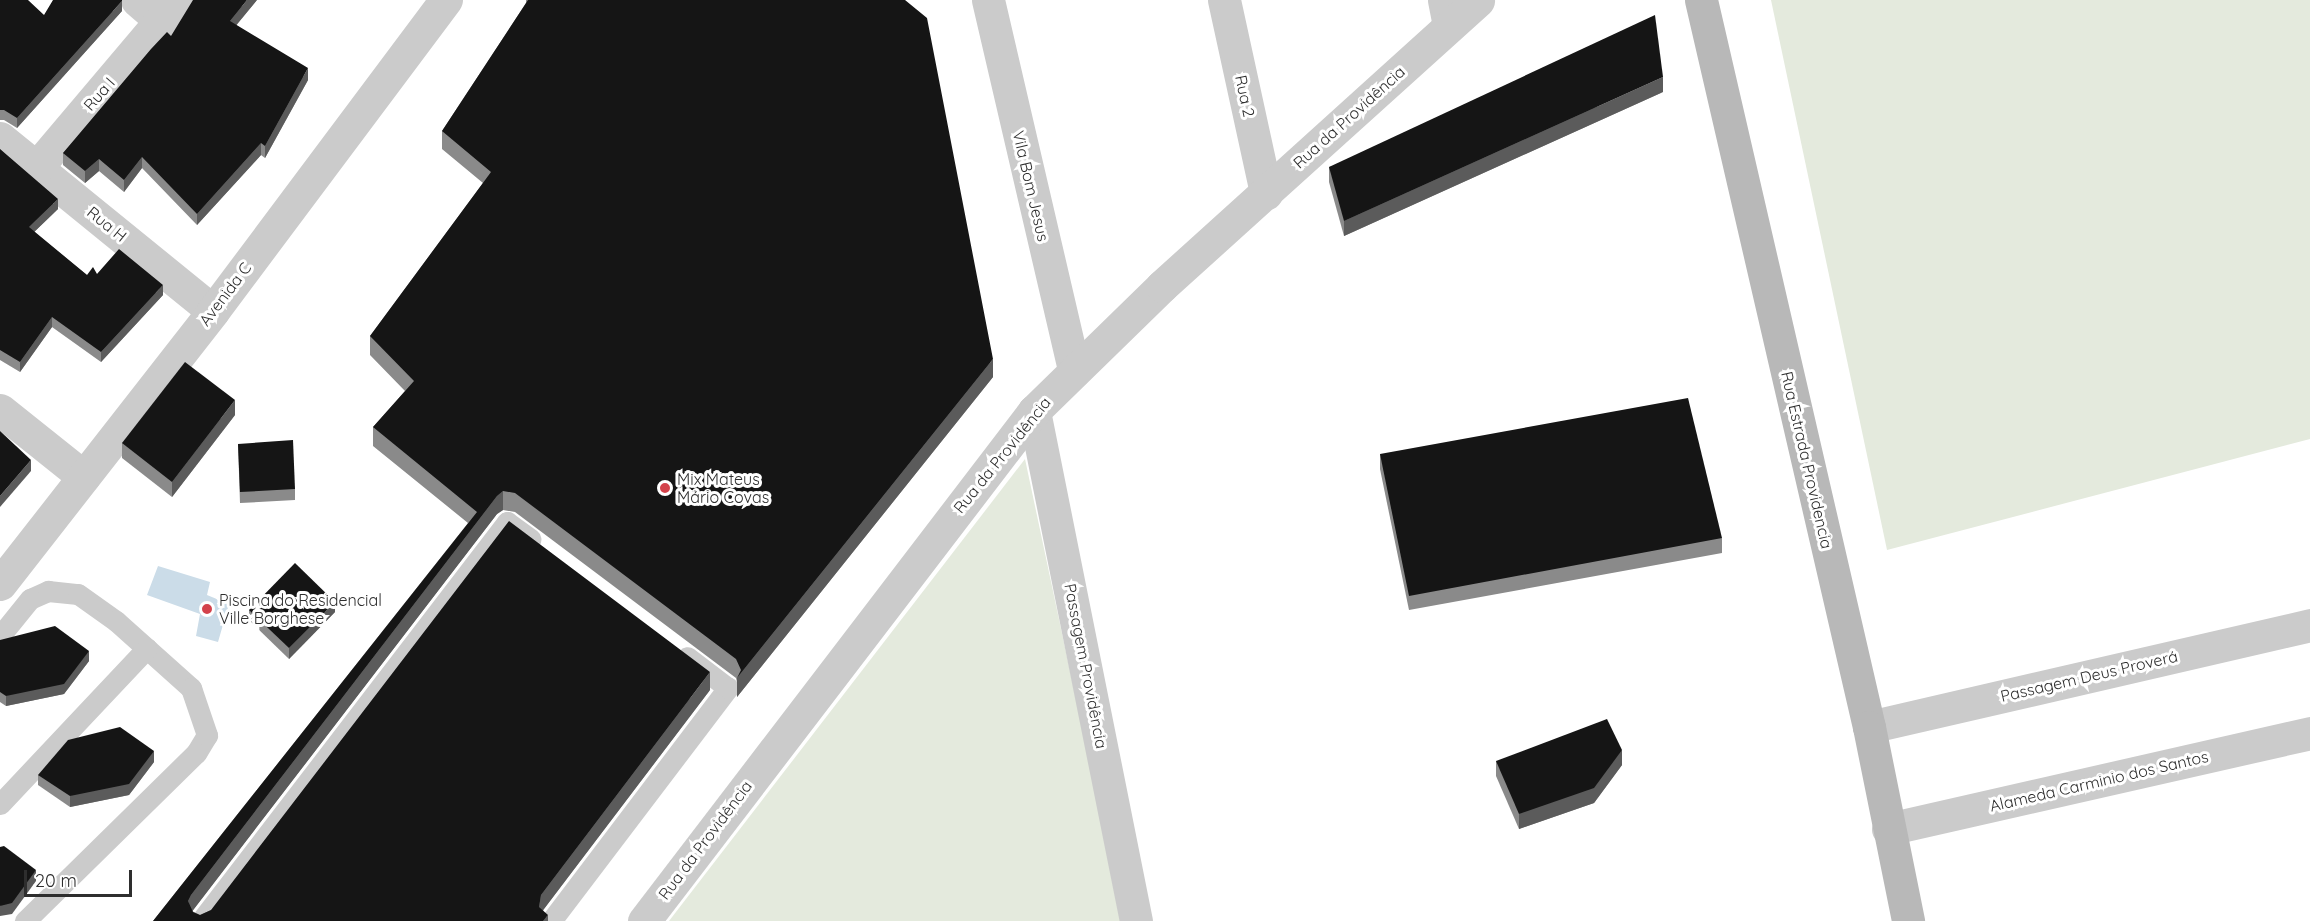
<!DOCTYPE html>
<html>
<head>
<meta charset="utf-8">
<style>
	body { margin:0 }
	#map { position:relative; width:2310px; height:921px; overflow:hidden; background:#fff; font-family:Quicksand,sans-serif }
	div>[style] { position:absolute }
	.green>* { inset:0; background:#e4eadd }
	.water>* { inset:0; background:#cbdce8 }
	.service>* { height:21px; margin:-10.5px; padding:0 10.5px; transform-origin:10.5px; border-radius:10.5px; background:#cbcbcb }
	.minor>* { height:33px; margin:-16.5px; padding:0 16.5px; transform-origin:16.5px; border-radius:16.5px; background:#cbcbcb }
	.tertiary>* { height:33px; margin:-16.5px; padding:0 16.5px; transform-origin:16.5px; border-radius:16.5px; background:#cbcbcb }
	.secondary>* { height:33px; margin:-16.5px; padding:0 16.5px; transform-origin:16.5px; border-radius:16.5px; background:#b8b8b8 }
	.wall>* { inset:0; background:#8a8a8a }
	.shaded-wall>* { inset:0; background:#5b5b5b }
	.building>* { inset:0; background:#151515 }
	.dots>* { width:16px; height:16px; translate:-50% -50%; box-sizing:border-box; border:3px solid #fff; border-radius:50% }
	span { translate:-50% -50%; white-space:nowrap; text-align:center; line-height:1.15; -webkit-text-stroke:6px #fff; paint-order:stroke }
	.street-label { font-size:16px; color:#2e2e2e }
	.poi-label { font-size:16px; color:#2e2e2e }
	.left { translate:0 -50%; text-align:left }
	.scale { position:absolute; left:24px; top:870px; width:108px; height:27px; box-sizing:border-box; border:3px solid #2e2e2e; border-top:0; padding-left:8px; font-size:18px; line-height:21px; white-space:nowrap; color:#2e2e2e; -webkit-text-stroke:4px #fff; paint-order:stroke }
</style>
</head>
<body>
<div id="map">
	<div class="green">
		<div style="clip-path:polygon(1771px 0,2310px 0,2310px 439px,1887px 550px)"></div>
		<div style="clip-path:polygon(1025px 459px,1123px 921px,669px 921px)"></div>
	</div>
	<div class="water">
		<div style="clip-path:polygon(158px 566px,210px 582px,207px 595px,229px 604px,218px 642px,196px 636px,200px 614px,147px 595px)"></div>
	</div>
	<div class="service">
		<div style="left:0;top:636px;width:48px;rotate:-51deg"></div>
		<div style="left:30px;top:599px;width:20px;rotate:-24deg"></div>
		<div style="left:48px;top:591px;width:30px;rotate:6deg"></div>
		<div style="left:78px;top:594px;width:47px;rotate:35.4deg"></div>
		<div style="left:116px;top:621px;width:101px;rotate:41.8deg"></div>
		<div style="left:191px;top:688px;width:50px;rotate:71.2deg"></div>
		<div style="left:207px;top:735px;width:21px;rotate:121deg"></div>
		<div style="left:196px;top:753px;width:240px;rotate:135.5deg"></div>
		<div style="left:0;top:804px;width:214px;rotate:-46.7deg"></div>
		<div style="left:201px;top:921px;width:503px;rotate:-52.51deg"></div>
		<div style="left:507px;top:522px;width:29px;rotate:36deg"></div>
		<div style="left:551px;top:921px;width:293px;rotate:-52.8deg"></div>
		<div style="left:728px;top:688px;width:51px;rotate:-142.9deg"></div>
	</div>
	<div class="minor">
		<div style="left:137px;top:0;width:33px;rotate:41deg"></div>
		<div style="left:988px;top:0;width:381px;rotate:76.9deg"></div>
		<div style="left:1224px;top:0;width:198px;rotate:77.7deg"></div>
		<div style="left:1444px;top:0;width:25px;rotate:79deg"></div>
		<div style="left:0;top:138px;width:274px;rotate:39.1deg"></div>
		<div style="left:37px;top:167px;width:219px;rotate:-49.8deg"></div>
		<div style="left:0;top:410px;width:107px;rotate:38.6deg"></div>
		<div style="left:1034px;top:411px;width:520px;rotate:78.69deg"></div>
		<div style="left:0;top:584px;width:346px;rotate:-52deg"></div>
		<div style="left:213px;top:311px;width:389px;rotate:-53.2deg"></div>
		<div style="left:1869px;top:727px;width:453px;rotate:-13deg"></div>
		<div style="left:1888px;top:829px;width:433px;rotate:-12.8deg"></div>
	</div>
	<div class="tertiary">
		<div style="left:644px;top:921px;width:642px;rotate:-52.59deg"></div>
		<div style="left:1034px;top:411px;width:179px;rotate:-44.3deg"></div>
		<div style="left:1162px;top:286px;width:426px;rotate:-42.1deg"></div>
	</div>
	<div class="secondary">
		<div style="left:1701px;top:0;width:746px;rotate:76.99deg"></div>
		<div style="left:1869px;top:727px;width:198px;rotate:78.6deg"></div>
	</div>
	<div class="wall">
		<div style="clip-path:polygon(0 0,44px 15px,122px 11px,17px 128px,4px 120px,0 120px)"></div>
		<div style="clip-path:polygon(257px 0,236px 25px,308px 80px,265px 158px,261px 155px,197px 225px,142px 168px,124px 192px,99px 171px,85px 183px,63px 165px,63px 153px,171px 36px)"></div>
		<div style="clip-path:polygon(526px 0,905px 0,993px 377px,737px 697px,737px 682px,736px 678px,515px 512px,503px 510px,497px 514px,192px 911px,200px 915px,710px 690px,543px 910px,548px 921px,153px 921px,468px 523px,373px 446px,373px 427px,405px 391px,370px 355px,370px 336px,483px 183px,442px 149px,442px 131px,526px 3px)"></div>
		<div style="clip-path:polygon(1663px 92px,1344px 236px,1329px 182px,1329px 167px)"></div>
		<div style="clip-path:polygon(0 149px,58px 209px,34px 232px,87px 275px,97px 274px,163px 295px,101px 362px,52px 327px,20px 372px,0 360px)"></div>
		<div style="clip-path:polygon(235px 415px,172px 497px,122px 458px,122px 443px)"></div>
		<div style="clip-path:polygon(238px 444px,295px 489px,295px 500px,240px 503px)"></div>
		<div style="clip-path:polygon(1380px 454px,1722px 538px,1722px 553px,1409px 610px,1380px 469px)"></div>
		<div style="clip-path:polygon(249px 610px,335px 612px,289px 659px,249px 620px)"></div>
		<div style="clip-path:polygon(0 640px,89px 661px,64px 694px,6px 706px,0 702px)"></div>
		<div style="clip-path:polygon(1496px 761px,1622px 765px,1594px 803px,1519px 829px,1496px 776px)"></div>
		<div style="clip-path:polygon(154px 762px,129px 795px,70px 807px,38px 785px,38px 775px)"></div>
	</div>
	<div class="shaded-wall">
		<div style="clip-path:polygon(247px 0,257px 0,230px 33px,230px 21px)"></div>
		<div style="clip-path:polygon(122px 1px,122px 11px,17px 128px,17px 118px)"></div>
		<div style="clip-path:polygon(308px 68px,308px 80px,265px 158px,265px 146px)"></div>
		<div style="clip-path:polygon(1663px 77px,1663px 92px,1344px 236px,1344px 221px)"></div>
		<div style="clip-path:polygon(261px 143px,261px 155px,197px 225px,197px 214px)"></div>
		<div style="clip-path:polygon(142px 157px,142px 168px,124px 192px,124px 180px)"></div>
		<div style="clip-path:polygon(99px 159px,99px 171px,85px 183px,85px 171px)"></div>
		<div style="clip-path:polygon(58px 199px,58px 209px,29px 237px,29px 227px)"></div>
		<div style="clip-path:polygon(163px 285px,163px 295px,101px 362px,101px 352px)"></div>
		<div style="clip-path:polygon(52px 317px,52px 327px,20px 372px,20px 362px)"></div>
		<div style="clip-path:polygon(993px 359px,993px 377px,737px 697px,737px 678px)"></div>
		<div style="clip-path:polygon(235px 400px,235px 415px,172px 497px,172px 482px)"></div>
		<div style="clip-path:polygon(31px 460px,31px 471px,0 507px,0 496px)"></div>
		<div style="clip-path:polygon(503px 491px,503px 510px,497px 514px,191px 913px,188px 901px,191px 895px,497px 496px)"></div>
		<div style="clip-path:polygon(335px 602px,335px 612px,289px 659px,289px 648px)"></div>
		<div style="clip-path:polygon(89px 651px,89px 661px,64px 694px,6px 706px,6px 696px)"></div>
		<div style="clip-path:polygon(710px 672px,710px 690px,541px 913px,539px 907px,541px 895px)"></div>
		<div style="clip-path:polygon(1622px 750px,1622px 765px,1594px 803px,1519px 829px,1519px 814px)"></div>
		<div style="clip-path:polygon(154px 751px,154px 762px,129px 795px,70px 807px,70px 796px)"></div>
		<div style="clip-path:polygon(36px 870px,36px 881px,12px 914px,0 916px,0 906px)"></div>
		<div style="clip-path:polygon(548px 915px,548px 921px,543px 921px)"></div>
	</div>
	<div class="building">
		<div style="clip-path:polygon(0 0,28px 0,44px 15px,53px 0,122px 0,122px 1px,17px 118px,4px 110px,0 110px)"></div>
		<div style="clip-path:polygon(193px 0,247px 0,230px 21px,308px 68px,265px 146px,261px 143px,197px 214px,142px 157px,124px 180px,99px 159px,85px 171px,63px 153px,151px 49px,167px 32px,171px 36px)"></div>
		<div style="clip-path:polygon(528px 0,905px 0,927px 18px,993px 359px,737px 678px,741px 670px,736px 659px,515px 493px,503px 491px,497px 496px,191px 895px,188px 901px,193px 912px,200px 915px,211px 910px,509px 521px,710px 672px,541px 895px,539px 907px,548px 915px,543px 921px,153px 921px,477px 512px,373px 427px,414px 381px,370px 336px,491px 172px,442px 131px)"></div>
		<div style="clip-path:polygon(1655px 15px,1663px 77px,1344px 221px,1329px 167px)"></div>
		<div style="clip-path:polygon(0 149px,58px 199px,29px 227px,87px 275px,93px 267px,97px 274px,119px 249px,163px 285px,101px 352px,52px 317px,20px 362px,0 350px)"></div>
		<div style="clip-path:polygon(185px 362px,235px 400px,172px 482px,122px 443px)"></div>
		<div style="clip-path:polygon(1688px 398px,1722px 538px,1409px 596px,1380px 454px)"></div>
		<div style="clip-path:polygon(0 431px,31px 460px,0 496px)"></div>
		<div style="clip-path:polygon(293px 440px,295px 489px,240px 492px,238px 444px)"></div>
		<div style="clip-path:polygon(295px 563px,335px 602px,289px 648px,249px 610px)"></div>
		<div style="clip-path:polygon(55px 626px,89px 651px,64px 684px,6px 696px,0 692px,0 640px)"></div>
		<div style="clip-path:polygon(1607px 719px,1622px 750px,1594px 788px,1519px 814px,1496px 761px)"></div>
		<div style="clip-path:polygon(120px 727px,154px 751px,129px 784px,70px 796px,38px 775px,68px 740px)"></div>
		<div style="clip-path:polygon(4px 846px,36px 870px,12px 903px,0 906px,0 847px)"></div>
	</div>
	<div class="dots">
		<div style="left:665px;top:488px;background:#d3424b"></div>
		<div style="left:207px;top:609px;background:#d3424b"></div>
	</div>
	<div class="street-label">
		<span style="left:99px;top:94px;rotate:-49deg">Rua I</span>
		<span style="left:1245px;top:96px;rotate:78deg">Rua 2</span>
		<span style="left:1349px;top:117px;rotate:-42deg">Rua da Providência</span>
		<span style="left:1031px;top:186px;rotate:77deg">Vila Bom Jesus</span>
		<span style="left:107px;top:224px;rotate:39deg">Rua H</span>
		<span style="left:225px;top:294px;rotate:-53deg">Avenida C</span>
		<span style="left:1002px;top:455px;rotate:-51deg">Rua da Providência</span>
		<span style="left:1807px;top:460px;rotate:77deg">Rua Estrada Providencia</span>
		<span style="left:1086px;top:666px;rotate:79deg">Passagem Providência</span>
		<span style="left:2089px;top:676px;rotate:-13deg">Passagem Deus Proverá</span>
		<span style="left:2099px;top:781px;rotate:-13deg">Alameda Carminio dos Santos</span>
		<span style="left:705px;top:840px;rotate:-53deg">Rua da Providência</span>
	</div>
	<div class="poi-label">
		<span class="left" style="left:677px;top:488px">Mix Mateus<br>Mário Covas</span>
		<span class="left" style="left:219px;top:609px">Piscina do Residencial<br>Ville Borghese</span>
	</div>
	<div class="scale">20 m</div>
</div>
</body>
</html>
